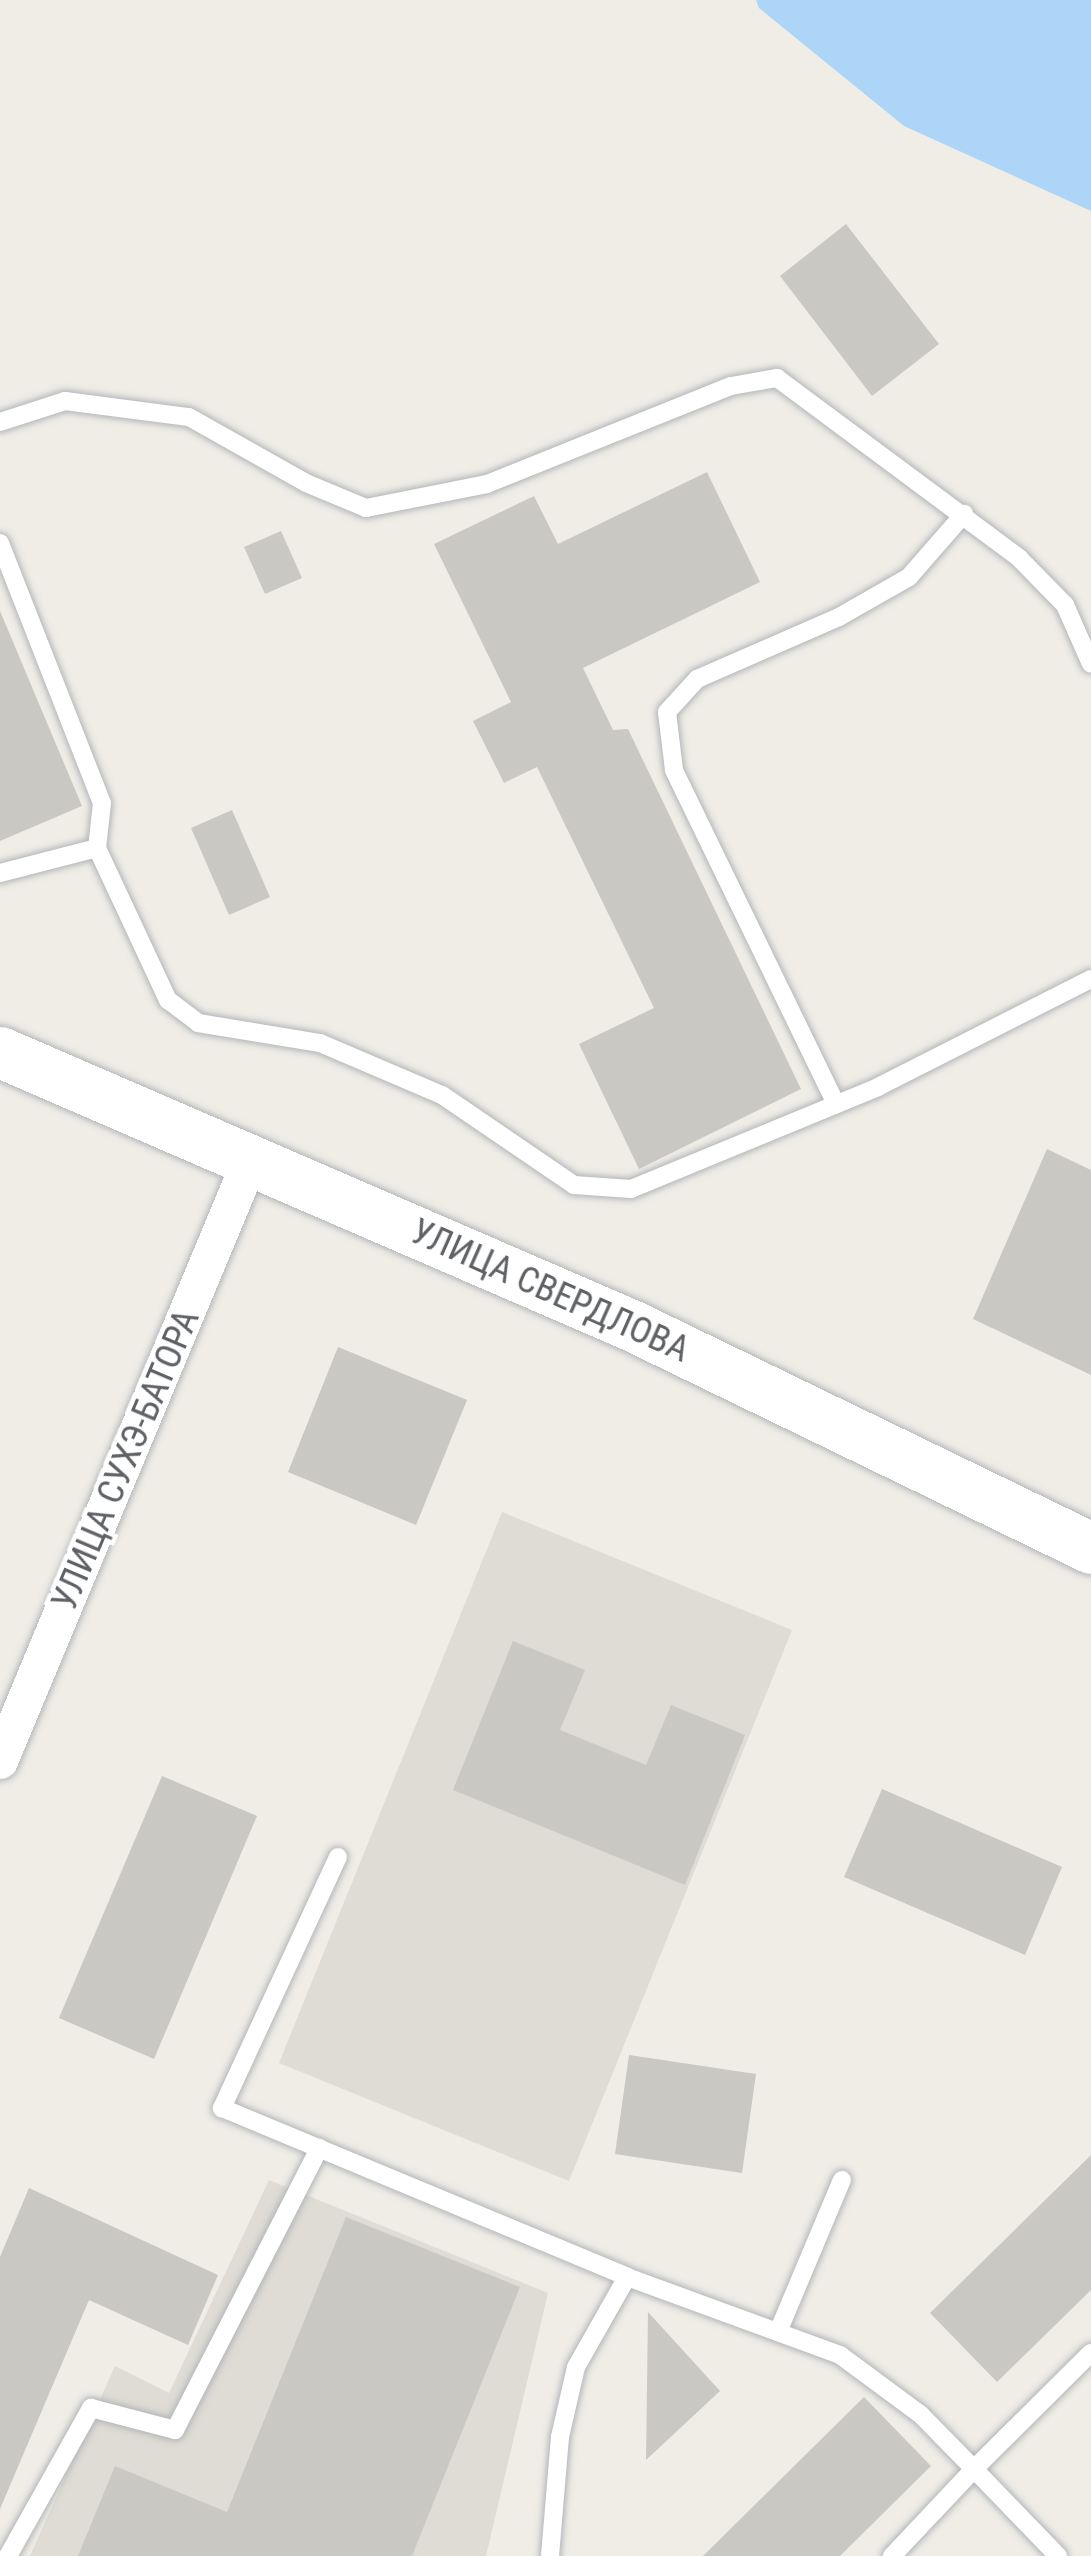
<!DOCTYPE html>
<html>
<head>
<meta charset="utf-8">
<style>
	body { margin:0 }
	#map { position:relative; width:1091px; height:2556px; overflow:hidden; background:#efede6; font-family:"Roboto Condensed",sans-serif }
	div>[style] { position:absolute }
	.education>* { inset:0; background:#dedcd4 }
	.water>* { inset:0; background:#add5f8 }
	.building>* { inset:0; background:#cac8c2 }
	.roads { filter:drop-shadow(0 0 3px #b3b6ba) drop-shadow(0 0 3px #b3b6ba) }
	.service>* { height:18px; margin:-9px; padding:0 9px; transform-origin:9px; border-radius:9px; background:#fff }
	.minor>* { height:36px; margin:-18px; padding:0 18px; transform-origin:18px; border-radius:18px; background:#fff }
	.secondary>* { height:51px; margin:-25.5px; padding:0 25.5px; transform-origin:25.5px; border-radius:25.5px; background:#fff }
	span { translate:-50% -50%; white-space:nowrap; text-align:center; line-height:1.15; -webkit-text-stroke:9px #fff; paint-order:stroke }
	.street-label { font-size:36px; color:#5e6165 }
</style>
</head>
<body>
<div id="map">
	<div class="education">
		<div style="clip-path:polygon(502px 1512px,792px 1630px,569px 2181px,279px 2063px)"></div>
		<div style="clip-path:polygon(269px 2180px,548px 2293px,486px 2556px,30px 2556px,115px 2366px,169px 2393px)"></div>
	</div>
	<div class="water">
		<div style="clip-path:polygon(756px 0,1091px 0,1091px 211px,904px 126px,759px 8px)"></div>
	</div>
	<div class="building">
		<div style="clip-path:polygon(846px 224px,939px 344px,872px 396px,780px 276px)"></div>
		<div style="clip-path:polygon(707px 472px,760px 582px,583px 668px,613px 730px,628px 729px,801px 1089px,639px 1169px,579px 1044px,654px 1008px,537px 767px,504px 783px,473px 721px,511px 702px,434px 544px,534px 496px,558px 544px)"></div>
		<div style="clip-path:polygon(281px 531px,302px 578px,265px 594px,244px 547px)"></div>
		<div style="clip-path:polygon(0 611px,82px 806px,0 841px)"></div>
		<div style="clip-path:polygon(232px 810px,270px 897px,229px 915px,191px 828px)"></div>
		<div style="clip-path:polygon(1047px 1149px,1091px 1170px,1091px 1375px,973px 1319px)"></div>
		<div style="clip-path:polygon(338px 1347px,467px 1400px,416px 1525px,288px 1472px)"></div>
		<div style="clip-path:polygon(513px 1641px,585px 1670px,560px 1730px,646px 1765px,671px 1705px,745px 1735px,685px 1885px,453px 1790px)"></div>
		<div style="clip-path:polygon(162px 1776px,257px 1816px,154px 2059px,59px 2018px)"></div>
		<div style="clip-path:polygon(882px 1789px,1062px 1867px,1025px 1955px,844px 1877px)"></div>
		<div style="clip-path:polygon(629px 2055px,756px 2074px,742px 2173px,615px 2154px)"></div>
		<div style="clip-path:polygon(1091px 2155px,1091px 2290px,997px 2382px,930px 2313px)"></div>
		<div style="clip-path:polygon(29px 2188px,218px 2275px,188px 2345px,89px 2300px,0 2509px,0 2257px)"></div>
		<div style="clip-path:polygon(346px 2217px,520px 2287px,412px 2556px,78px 2556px,115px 2466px,227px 2512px)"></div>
		<div style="clip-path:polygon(648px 2312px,720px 2391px,646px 2460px)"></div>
		<div style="clip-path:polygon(864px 2397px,931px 2466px,840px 2556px,703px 2556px)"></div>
	</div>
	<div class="roads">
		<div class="service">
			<div style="left:0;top:422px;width:68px;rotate:-17.9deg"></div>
			<div style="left:65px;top:401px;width:125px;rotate:7.4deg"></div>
			<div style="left:189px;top:417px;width:134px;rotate:29.4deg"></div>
			<div style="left:306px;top:483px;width:65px;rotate:22.6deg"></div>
			<div style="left:366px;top:508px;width:123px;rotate:-11.2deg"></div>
			<div style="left:487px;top:484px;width:263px;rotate:-21.9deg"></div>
			<div style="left:731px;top:386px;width:47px;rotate:-9.9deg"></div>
			<div style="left:777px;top:378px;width:302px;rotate:36.6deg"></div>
			<div style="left:1019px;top:558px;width:66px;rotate:45.6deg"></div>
			<div style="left:1065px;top:605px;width:64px;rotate:66.2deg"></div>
			<div style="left:0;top:543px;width:279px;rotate:68.6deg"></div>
			<div style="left:102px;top:803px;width:45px;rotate:96.3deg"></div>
			<div style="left:97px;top:848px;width:100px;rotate:165.5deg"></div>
			<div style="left:97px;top:848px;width:168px;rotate:65deg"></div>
			<div style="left:168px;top:1000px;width:38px;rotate:37deg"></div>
			<div style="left:198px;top:1023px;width:124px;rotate:9.3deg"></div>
			<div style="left:320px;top:1043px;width:133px;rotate:23.1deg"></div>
			<div style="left:442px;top:1095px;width:160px;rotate:34.3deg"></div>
			<div style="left:574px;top:1185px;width:57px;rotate:4deg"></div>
			<div style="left:631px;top:1189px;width:267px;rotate:-22.4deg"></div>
			<div style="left:878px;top:1087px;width:239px;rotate:-26.9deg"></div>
			<div style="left:836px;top:1104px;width:371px;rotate:-115.9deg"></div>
			<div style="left:674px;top:770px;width:58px;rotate:-96.9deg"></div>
			<div style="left:667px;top:712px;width:45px;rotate:-47.7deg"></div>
			<div style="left:697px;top:679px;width:155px;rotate:-23.6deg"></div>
			<div style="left:839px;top:617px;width:81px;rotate:-29.7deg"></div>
			<div style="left:909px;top:577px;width:84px;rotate:-48.9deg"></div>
			<div style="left:338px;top:1857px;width:277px;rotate:114.8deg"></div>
			<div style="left:222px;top:2108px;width:439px;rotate:22.6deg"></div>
			<div style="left:627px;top:2277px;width:103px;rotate:119.5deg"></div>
			<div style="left:576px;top:2367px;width:72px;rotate:102.9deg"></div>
			<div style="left:560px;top:2437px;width:119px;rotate:94.8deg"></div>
			<div style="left:627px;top:2277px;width:227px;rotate:20.1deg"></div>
			<div style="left:840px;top:2355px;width:101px;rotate:36.5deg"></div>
			<div style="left:921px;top:2415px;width:76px;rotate:45.5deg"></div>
			<div style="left:974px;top:2469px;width:120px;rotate:133.3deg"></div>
			<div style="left:778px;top:2332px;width:165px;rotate:-67.2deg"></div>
			<div style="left:8px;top:2556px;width:170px;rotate:-60.7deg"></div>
			<div style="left:91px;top:2408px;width:87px;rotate:14.7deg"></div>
			<div style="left:175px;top:2430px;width:317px;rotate:-62.9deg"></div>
			<div style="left:1058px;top:2556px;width:121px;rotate:-134deg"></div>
			<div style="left:974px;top:2469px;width:165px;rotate:-44.8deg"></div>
		</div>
		<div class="minor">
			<div style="left:0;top:1761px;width:652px;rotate:-67.37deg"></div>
		</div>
		<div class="secondary">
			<div style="left:0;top:1052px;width:688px;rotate:23.4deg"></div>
			<div style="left:631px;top:1325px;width:511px;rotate:25.86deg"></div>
		</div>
	</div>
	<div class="street-label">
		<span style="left:550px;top:1291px;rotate:24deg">УЛИЦА СВЕРДЛОВА</span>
		<span style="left:126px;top:1460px;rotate:-67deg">УЛИЦА СУХЭ-БАТОРА</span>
	</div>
</div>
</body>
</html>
